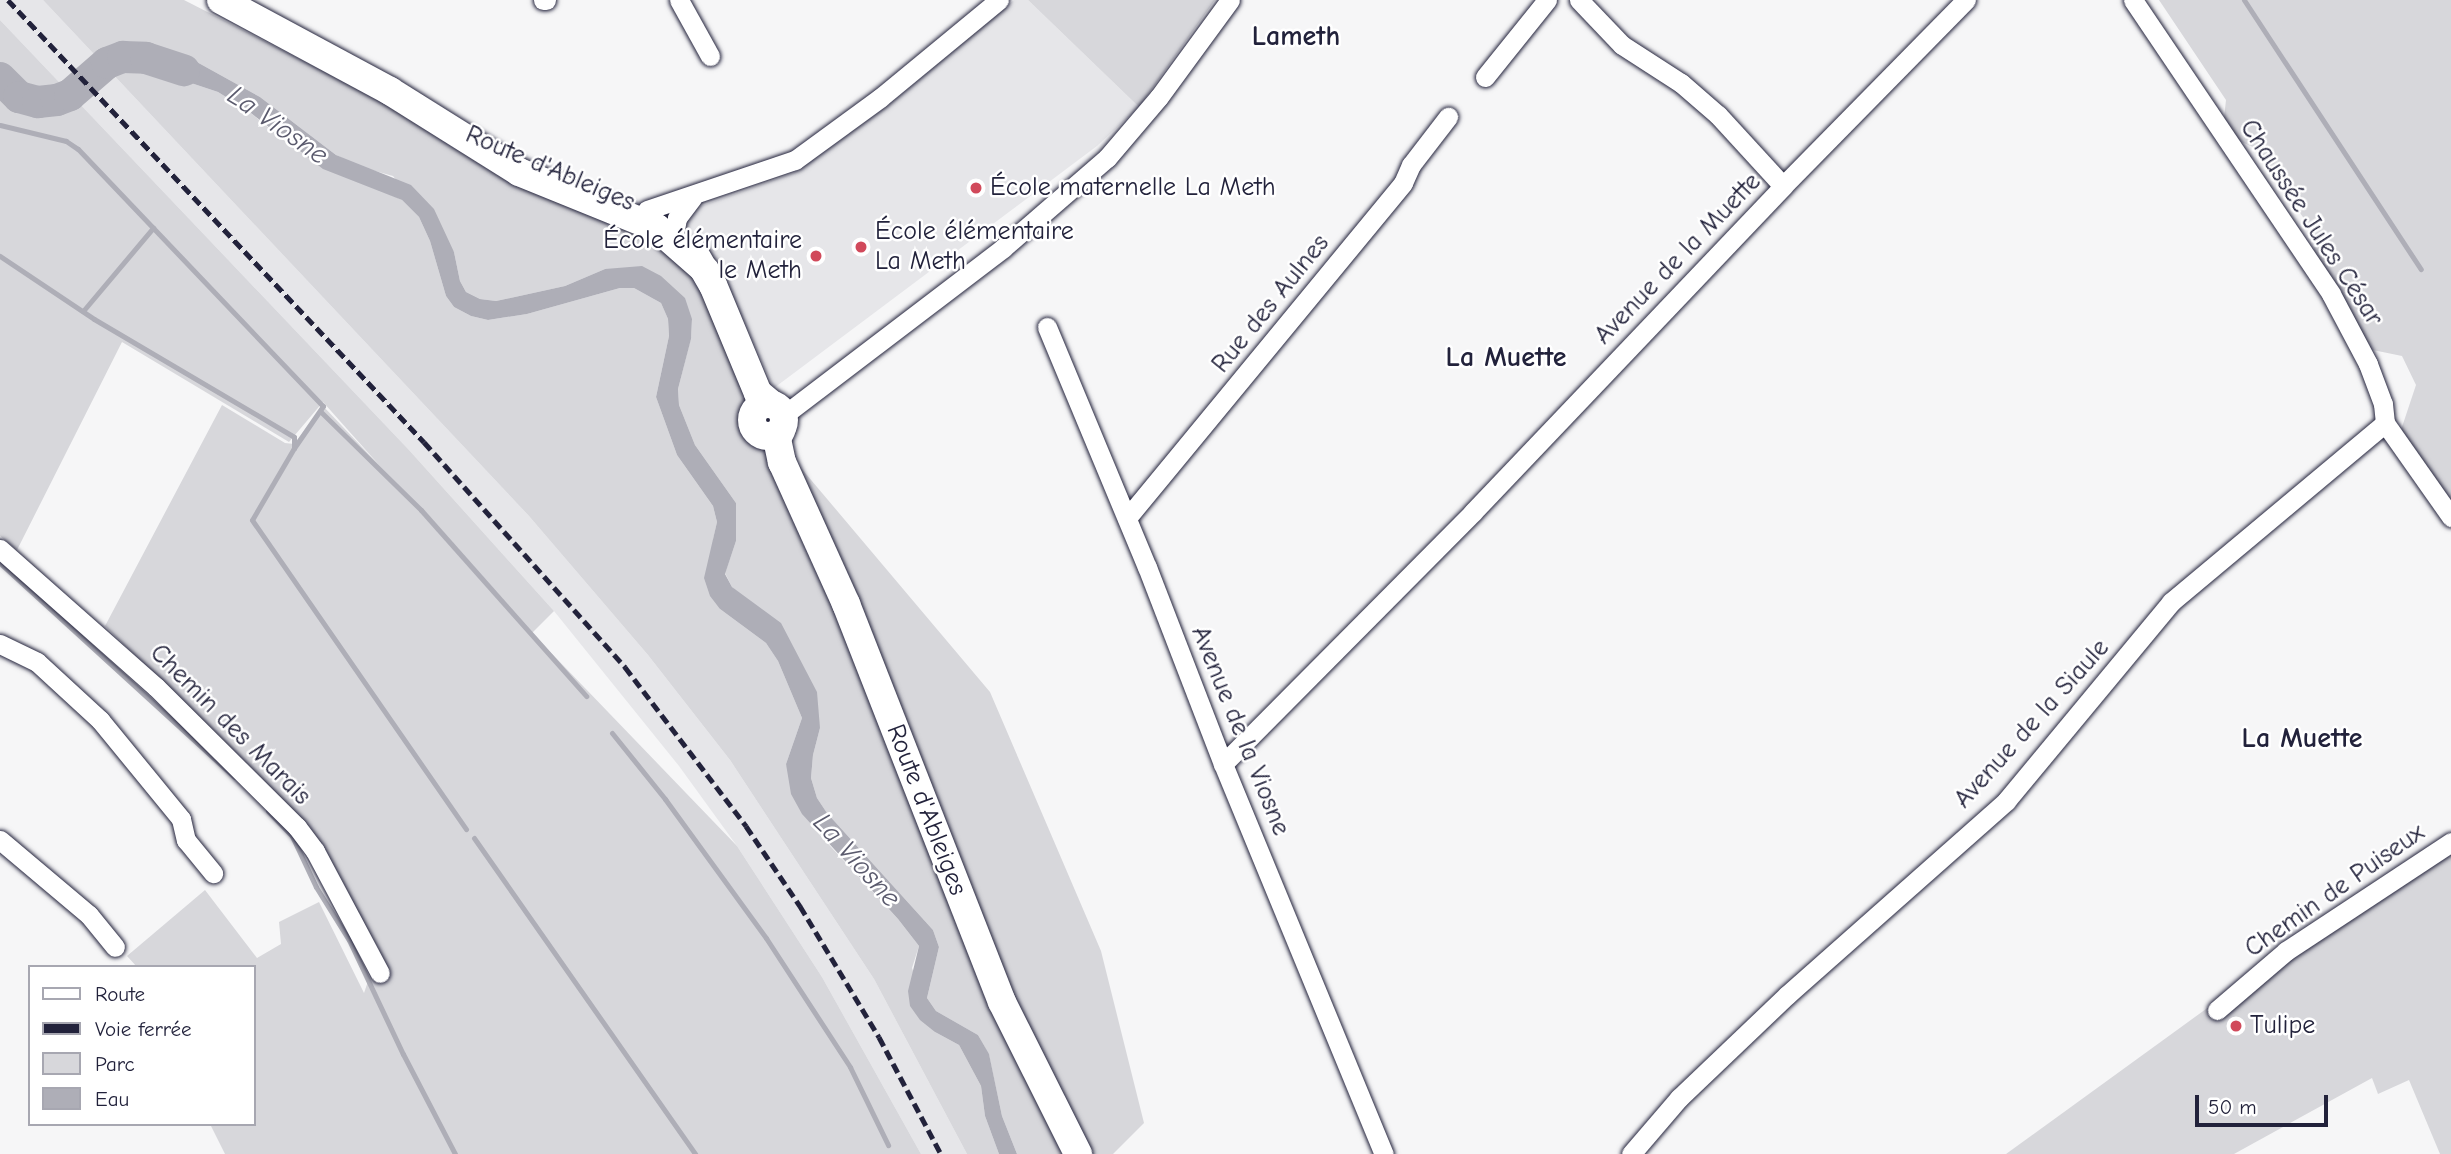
<!DOCTYPE html>
<html>
<head>
<meta charset="utf-8">
<style>
	body { margin:0 }
	#map { position:relative; width:2451px; height:1154px; overflow:hidden; background:#f6f6f7; font-family:"Comic Neue",sans-serif }
	div>[style] { position:absolute }
	.built>* { inset:0; background:#e6e6e9 }
	.green>* { inset:0; background:#d7d7db }
	.water>* { inset:0; background:#aeaeb7 }
	.stream>* { height:5px; margin:-2.5px; padding:0 2.5px; transform-origin:2.5px; border-radius:2.5px; background:#aeaeb7 }
	.river>* { height:32px; margin:-16px; padding:0 16px; transform-origin:16px; border-radius:16px; background:#aeaeb7 }
	.roads { filter:drop-shadow(0 0 2px #22223b) drop-shadow(0 0 2px #22223b) }
	.minor>* { height:19px; margin:-9.5px; padding:0 9.5px; transform-origin:9.5px; border-radius:9.5px; background:#fff }
	.secondary>* { height:28px; margin:-14px; padding:0 14px; transform-origin:14px; border-radius:14px; background:#fff }
	.secondary>.ring { margin:-14px; padding:0; box-sizing:content-box; background:none; border:28px solid #fff; border-radius:50% }
	.rail>* { height:5px; margin-top:-2.5px; transform-origin:0; background:repeating-linear-gradient(90deg,#22223b 0 10px,transparent 0 15px) }
	.dots>* { width:19px; height:19px; translate:-50% -50%; box-sizing:border-box; border:4px solid #fff; border-radius:50% }
	span { translate:-50% -50%; white-space:nowrap; text-align:center; line-height:1.15; -webkit-text-stroke:5px #fff; paint-order:stroke }
	.street-label { font-size:26px; color:#22223b }
	.poi-label { font-size:26px; color:#22223b }
	.left { translate:0 -50%; text-align:left }
	.right { translate:-100% -50%; text-align:right }
	.neighbourhood-label { font-size:28px; color:#22223b; font-weight:700 }
	.water-label { font-size:28px; color:#5a5a6d; font-style:italic }
	.legend { position:absolute; left:28px; top:965px; width:228px; height:161px; box-sizing:border-box; background:#fff; border:2px solid #a7a7b1; margin:0; padding:9px 12px; list-style:none; font-size:21px; color:#22223b }
	.legend li { display:flex; align-items:center; gap:14px; height:35px }
	.legend b { width:35px; border:2px solid #a7a7b1 }
	.scale { position:absolute; left:2195px; top:1095px; width:133px; height:32px; box-sizing:border-box; border:4px solid #22223b; border-top:0; padding-left:9px; font-size:21px; line-height:24px; white-space:nowrap; color:#22223b; -webkit-text-stroke:5px #fff; paint-order:stroke }
</style>
</head>
<body>
<div id="map">
	<div class="built">
		<div style="clip-path:polygon(0 0,43px 0,529px 516px,648px 655px,730px 760px,874px 979px,967px 1154px,921px 1154px,822px 977px,737px 846px,679px 766px,554px 611px,409px 450px,0 20px)"></div>
		<div style="clip-path:polygon(1014px 0,1028px 0,1139px 107px,1097px 146px,774px 388px,719px 266px,670px 217px,794px 173px,890px 104px)"></div>
	</div>
	<div class="green">
		<div style="clip-path:polygon(43px 0,184px 0,520px 172px,637px 211px,700px 274px,763px 423px,990px 692px,1101px 951px,1144px 1123px,1113px 1154px,1017px 1154px,1002px 1116px,989px 1055px,978px 1035px,936px 1011px,927px 998px,939px 947px,933px 930px,827px 813px,817px 798px,811px 778px,813px 755px,820px 728px,746px 600px,732px 587px,725px 573px,736px 541px,736px 503px,695px 445px,679px 405px,678px 389px,691px 338px,692px 319px,605px 269px,565px 286px,496px 301px,480px 299px,466px 292px,460px 281px,454px 252px,393px 176px,361px 167px,336px 155px,260px 97px,195px 61px,134px 49px,155px 71px,218px 92px,247px 110px,296px 150px,402px 200px,419px 217px,430px 241px,446px 296px,454px 307px,471px 316px,488px 320px,527px 314px,620px 288px,634px 288px,661px 303px,668px 319px,669px 336px,656px 397px,677px 455px,713px 506px,717px 522px,713px 540px,720px 609px,766px 643px,778px 661px,802px 718px,786px 764px,819px 834px,898px 919px,919px 946px,912px 968px,935px 1032px,959px 1045px,981px 1086px,985px 1116px,999px 1154px,967px 1154px,874px 979px,730px 760px,648px 655px,529px 516px)"></div>
		<div style="clip-path:polygon(1028px 0,1215px 0,1139px 107px)"></div>
		<div style="clip-path:polygon(2159px 0,2451px 0,2451px 502px,2401px 430px,2416px 385px,2402px 356px,2368px 349px,2314px 251px,2315px 234px,2253px 147px,2237px 140px,2224px 118px,2226px 100px)"></div>
		<div style="clip-path:polygon(0 20px,409px 450px,554px 611px,532px 633px,737px 846px,822px 977px,921px 1154px,225px 1154px,210px 1124px,254px 1124px,254px 967px,137px 967px,127px 956px,205px 890px,257px 958px,281px 944px,279px 922px,319px 902px,364px 993px,379px 949px,310px 835px,201px 720px,105px 626px,222px 405px,285px 443px,294px 444px,323px 406px,380px 466px,323px 402px,289px 442px,122px 342px,17px 550px,0 536px)"></div>
		<div style="clip-path:polygon(2451px 842px,2451px 1154px,2440px 1154px,2409px 1080px,2378px 1094px,2372px 1078px,2234px 1154px,2006px 1154px,2286px 951px)"></div>
	</div>
	<div class="water">
		<div style="clip-path:polygon(132px 48px,195px 61px,260px 97px,336px 155px,411px 185px,434px 209px,454px 252px,460px 281px,466px 292px,480px 299px,496px 301px,565px 286px,605px 269px,642px 266px,661px 276px,685px 298px,692px 319px,691px 339px,678px 389px,679px 405px,695px 445px,736px 503px,736px 541px,725px 574px,732px 587px,781px 623px,817px 692px,820px 728px,813px 755px,811px 778px,817px 798px,827px 813px,933px 930px,939px 947px,927px 998px,936px 1011px,978px 1035px,989px 1054px,1002px 1116px,1017px 1154px,999px 1154px,985px 1116px,981px 1086px,959px 1045px,935px 1032px,920px 1020px,910px 1006px,908px 991px,919px 946px,898px 919px,802px 814px,791px 794px,786px 764px,802px 718px,778px 661px,766px 643px,720px 609px,710px 596px,704px 578px,717px 522px,713px 506px,677px 455px,656px 397px,669px 336px,668px 319px,661px 303px,634px 288px,620px 288px,527px 314px,488px 320px,471px 316px,454px 307px,446px 296px,430px 241px,419px 217px,402px 200px,323px 169px,247px 110px,218px 92px,155px 71px)"></div>
	</div>
	<div class="stream">
		<div style="left:2244px;top:0;width:322px;rotate:56.7deg"></div>
		<div style="left:0;top:125px;width:68px;rotate:13.6deg"></div>
		<div style="left:66px;top:141px;width:14px;rotate:34deg"></div>
		<div style="left:78px;top:149px;width:355px;rotate:46.4deg"></div>
		<div style="left:323px;top:406px;width:51px;rotate:124.6deg"></div>
		<div style="left:0;top:256px;width:113px;rotate:33.8deg"></div>
		<div style="left:94px;top:319px;width:232px;rotate:30.5deg"></div>
		<div style="left:294px;top:437px;width:11px;rotate:90deg"></div>
		<div style="left:294px;top:448px;width:83px;rotate:120.3deg"></div>
		<div style="left:252px;top:520px;width:376px;rotate:55.3deg"></div>
		<div style="left:83px;top:311px;width:109px;rotate:-49.9deg"></div>
		<div style="left:321px;top:412px;width:140px;rotate:44.4deg"></div>
		<div style="left:421px;top:510px;width:249px;rotate:48.4deg"></div>
		<div style="left:0;top:563px;width:317px;rotate:42.4deg"></div>
		<div style="left:612px;top:733px;width:85px;rotate:51.2deg"></div>
		<div style="left:665px;top:799px;width:172px;rotate:54deg"></div>
		<div style="left:766px;top:938px;width:154px;rotate:56.9deg"></div>
		<div style="left:850px;top:1067px;width:87px;rotate:64deg"></div>
		<div style="left:268px;top:811px;width:35px;rotate:46deg"></div>
		<div style="left:292px;top:836px;width:56px;rotate:64.8deg"></div>
		<div style="left:316px;top:887px;width:62px;rotate:58.1deg"></div>
		<div style="left:349px;top:940px;width:126px;rotate:64.7deg"></div>
		<div style="left:403px;top:1054px;width:113px;rotate:62.5deg"></div>
		<div style="left:474px;top:838px;width:386px;rotate:55deg"></div>
	</div>
	<div class="river">
		<div style="left:0;top:78px;width:27px;rotate:45deg"></div>
		<div style="left:19px;top:97px;width:20px;rotate:15deg"></div>
		<div style="left:38px;top:102px;width:19px;rotate:-6deg"></div>
		<div style="left:57px;top:100px;width:14px;rotate:-21deg"></div>
		<div style="left:70px;top:95px;width:49px;rotate:-40.9deg"></div>
		<div style="left:107px;top:63px;width:17px;rotate:-21deg"></div>
		<div style="left:123px;top:57px;width:23px;rotate:2deg"></div>
		<div style="left:146px;top:58px;width:40px;rotate:18deg"></div>
	</div>
	<div class="roads">
		<div class="minor">
			<div style="left:543px;top:0;width:3px"></div>
			<div style="left:679px;top:0;width:64px;rotate:61deg"></div>
			<div style="left:1579px;top:0;width:62px;rotate:46.3deg"></div>
			<div style="left:1622px;top:45px;width:70px;rotate:32.8deg"></div>
			<div style="left:1681px;top:83px;width:49px;rotate:40.9deg"></div>
			<div style="left:1718px;top:115px;width:96px;rotate:47.5deg"></div>
			<div style="left:2133px;top:0;width:354px;rotate:56deg"></div>
			<div style="left:2331px;top:294px;width:79px;rotate:62.1deg"></div>
			<div style="left:2368px;top:364px;width:43px;rotate:69.4deg"></div>
			<div style="left:2383px;top:404px;width:19px;rotate:84deg"></div>
			<div style="left:2385px;top:423px;width:115px;rotate:54.9deg"></div>
			<div style="left:1485px;top:77px;width:99px;rotate:-51.2deg"></div>
			<div style="left:647px;top:210px;width:156px;rotate:-18.7deg"></div>
			<div style="left:795px;top:160px;width:105px;rotate:-36.1deg"></div>
			<div style="left:880px;top:98px;width:154px;rotate:-39.5deg"></div>
			<div style="left:676px;top:243px;width:8px;rotate:-104deg"></div>
			<div style="left:674px;top:235px;width:17px;rotate:-80deg"></div>
			<div style="left:677px;top:218px;width:26px;rotate:-53deg"></div>
			<div style="left:1047px;top:327px;width:260px;rotate:67.4deg"></div>
			<div style="left:1147px;top:567px;width:211px;rotate:68.9deg"></div>
			<div style="left:1223px;top:764px;width:422px;rotate:67.6deg"></div>
			<div style="left:784px;top:415px;width:275px;rotate:-37.3deg"></div>
			<div style="left:1003px;top:248px;width:138px;rotate:-40.9deg"></div>
			<div style="left:1107px;top:158px;width:80px;rotate:-49.6deg"></div>
			<div style="left:1159px;top:97px;width:120px;rotate:-53.8deg"></div>
			<div style="left:1127px;top:518px;width:434px;rotate:-50.5deg"></div>
			<div style="left:1403px;top:183px;width:20px;rotate:-66deg"></div>
			<div style="left:1411px;top:165px;width:61px;rotate:-52.4deg"></div>
			<div style="left:0;top:549px;width:208px;rotate:41.5deg"></div>
			<div style="left:156px;top:687px;width:199px;rotate:44.8deg"></div>
			<div style="left:297px;top:827px;width:30px;rotate:53deg"></div>
			<div style="left:315px;top:851px;width:138px;rotate:62deg"></div>
			<div style="left:0;top:644px;width:41px;rotate:25.9deg"></div>
			<div style="left:37px;top:662px;width:86px;rotate:42.6deg"></div>
			<div style="left:100px;top:720px;width:128px;rotate:50.7deg"></div>
			<div style="left:181px;top:819px;width:22px;rotate:77deg"></div>
			<div style="left:186px;top:840px;width:43px;rotate:50.7deg"></div>
			<div style="left:1223px;top:764px;width:355px;rotate:-45.2deg"></div>
			<div style="left:1473px;top:512px;width:450px;rotate:-46.4deg"></div>
			<div style="left:1783px;top:186px;width:261px;rotate:-45.5deg"></div>
			<div style="left:0;top:840px;width:116px;rotate:40.1deg"></div>
			<div style="left:89px;top:915px;width:41px;rotate:50.9deg"></div>
			<div style="left:2217px;top:1010px;width:91px;rotate:-40.5deg"></div>
			<div style="left:2286px;top:951px;width:198px;rotate:-33.4deg"></div>
			<div style="left:1631px;top:1154px;width:74px;rotate:-49.4deg"></div>
			<div style="left:1679px;top:1098px;width:149px;rotate:-43.6deg"></div>
			<div style="left:1787px;top:995px;width:293px;rotate:-41.5deg"></div>
			<div style="left:2006px;top:801px;width:259px;rotate:-50.3deg"></div>
			<div style="left:2171px;top:602px;width:279px;rotate:-39.9deg"></div>
		</div>
		<div class="secondary">
			<div style="left:221px;top:0;width:192px;rotate:28.3deg"></div>
			<div style="left:390px;top:91px;width:152px;rotate:32.1deg"></div>
			<div style="left:519px;top:172px;width:149px;rotate:22.1deg"></div>
			<div style="left:657px;top:228px;width:64px;rotate:41.2deg"></div>
			<div style="left:696px;top:256px;width:34px;rotate:60deg"></div>
			<div style="left:713px;top:285px;width:117px;rotate:67.4deg"></div>
			<div style="left:758px;top:393px;width:16px;rotate:40deg"></div>
			<div class="ring" style="left:752px;top:404px;width:4px;height:4px"></div>
			<div style="left:781px;top:431px;width:9px;rotate:117deg"></div>
			<div style="left:777px;top:439px;width:24px;rotate:78deg"></div>
			<div style="left:782px;top:462px;width:156px;rotate:65.7deg"></div>
			<div style="left:846px;top:604px;width:427px;rotate:68.6deg"></div>
			<div style="left:1002px;top:1002px;width:170px;rotate:63.4deg"></div>
		</div>
	</div>
	<div class="rail">
		<div style="left:8px;top:0;width:607px;rotate:46.74deg"></div>
		<div style="left:424px;top:442px;width:302px;rotate:48.2deg"></div>
		<div style="left:625px;top:667px;width:200px;rotate:52.7deg"></div>
		<div style="left:746px;top:826px;width:97px;rotate:56deg"></div>
		<div style="left:800px;top:906px;width:153px;rotate:58.9deg"></div>
		<div style="left:879px;top:1037px;width:132px;rotate:62.1deg"></div>
	</div>
	<div class="dots">
		<div style="left:976px;top:188px;background:#d1495b"></div>
		<div style="left:861px;top:247px;background:#d1495b"></div>
		<div style="left:816px;top:256px;background:#d1495b"></div>
		<div style="left:2236px;top:1026px;background:#d1495b"></div>
	</div>
	<div class="street-label">
		<span style="left:550px;top:169px;rotate:23deg">Route d'Ableiges</span>
		<span style="left:2311px;top:223px;rotate:57deg">Chaussée Jules César</span>
		<span style="left:1678px;top:259px;rotate:-46deg">Avenue de la Muette</span>
		<span style="left:1271px;top:304px;rotate:-51deg">Rue des Aulnes</span>
		<span style="left:2032px;top:724px;rotate:-48deg">Avenue de la Siaule</span>
		<span style="left:230px;top:725px;rotate:45deg">Chemin des Marais</span>
		<span style="left:1240px;top:731px;rotate:68deg">Avenue de la Viosne</span>
		<span style="left:926px;top:810px;rotate:69deg">Route d'Ableiges</span>
		<span style="left:2335px;top:891px;rotate:-35deg">Chemin de Puiseux</span>
	</div>
	<div class="poi-label">
		<span class="left" style="left:990px;top:188px">École maternelle La Meth</span>
		<span class="left" style="left:875px;top:247px">École élémentaire<br>La Meth</span>
		<span class="right" style="left:802px;top:256px">École élémentaire<br>le Meth</span>
		<span class="left" style="left:2250px;top:1026px">Tulipe</span>
	</div>
	<div class="neighbourhood-label">
		<span style="left:1296px;top:36px">Lameth</span>
		<span style="left:1506px;top:357px">La Muette</span>
		<span style="left:2302px;top:738px">La Muette</span>
	</div>
	<div class="water-label">
		<span style="left:278px;top:125px;rotate:35deg">La Viosne</span>
		<span style="left:857px;top:860px;rotate:48deg">La Viosne</span>
	</div>
	<ul class="legend">
	<li><b style="height:9px;background:#fff"></b>Route</li>
	<li><b style="height:9px;background:#22223b"></b>Voie ferrée</li>
	<li><b style="height:19px;background:#d7d7db"></b>Parc</li>
	<li><b style="height:19px;background:#aeaeb7"></b>Eau</li>
	</ul>
	<div class="scale">50 m</div>
</div>
</body>
</html>
